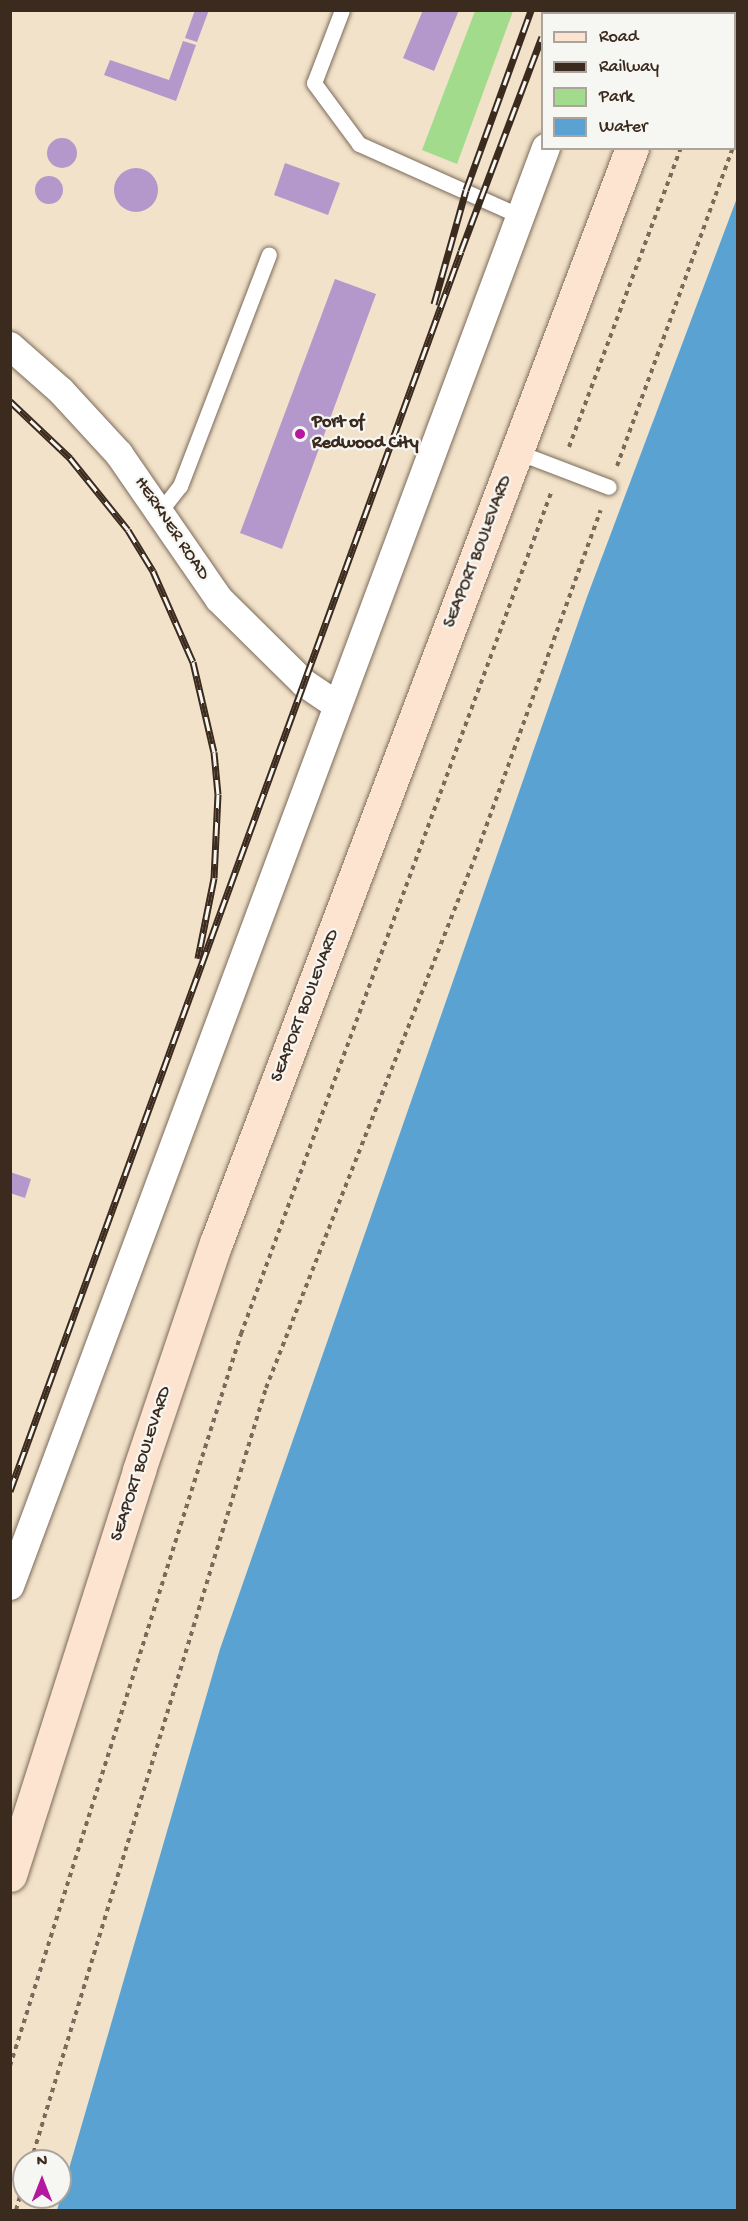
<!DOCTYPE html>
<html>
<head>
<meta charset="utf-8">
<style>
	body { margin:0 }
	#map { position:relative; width:748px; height:2221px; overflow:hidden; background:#f2e2c9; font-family:"Gochi Hand",sans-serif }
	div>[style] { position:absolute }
	.green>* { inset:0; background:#a3db8d }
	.water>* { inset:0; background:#5aa2d1 }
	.building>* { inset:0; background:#b498cb }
	.round { border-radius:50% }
	.path>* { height:4px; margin-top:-2px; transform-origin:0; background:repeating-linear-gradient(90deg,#7b6a5a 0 4.5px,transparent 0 9px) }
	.roads { filter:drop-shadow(0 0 2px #7b6a5a) drop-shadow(0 0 2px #7b6a5a) }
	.lane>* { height:15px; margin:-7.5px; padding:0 7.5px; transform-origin:7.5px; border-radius:7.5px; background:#fff }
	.street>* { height:28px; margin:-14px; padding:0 14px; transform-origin:14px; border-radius:14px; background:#fff }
	.secondary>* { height:33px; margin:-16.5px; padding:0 16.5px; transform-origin:16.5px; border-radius:16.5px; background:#fde4d1 }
	.rail>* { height:7px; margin-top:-3.5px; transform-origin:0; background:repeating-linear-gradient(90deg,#f6f6f2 0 14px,#3b2a1e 0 28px); box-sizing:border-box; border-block:2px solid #3b2a1e }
	.dots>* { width:16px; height:16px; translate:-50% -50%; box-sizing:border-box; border:3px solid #f6f6f2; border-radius:50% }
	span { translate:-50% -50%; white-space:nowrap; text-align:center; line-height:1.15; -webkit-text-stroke:4.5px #f6f6f2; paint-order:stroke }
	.poi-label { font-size:18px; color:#3b2a1e; font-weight:700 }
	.left { translate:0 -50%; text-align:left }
	.street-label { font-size:18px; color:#3b2a1e }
	.frame { position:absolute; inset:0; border:12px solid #3b2a1e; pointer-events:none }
	.legend { position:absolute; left:541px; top:12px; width:195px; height:138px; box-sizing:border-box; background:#f6f6f2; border:2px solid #aba49d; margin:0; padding:8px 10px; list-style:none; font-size:18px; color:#3b2a1e }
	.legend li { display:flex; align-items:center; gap:12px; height:30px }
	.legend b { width:30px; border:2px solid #aba49d }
	.north { position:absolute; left:12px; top:2149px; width:60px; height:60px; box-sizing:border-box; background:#f6f6f2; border:2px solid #aba49d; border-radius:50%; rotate:0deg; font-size:16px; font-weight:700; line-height:24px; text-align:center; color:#3b2a1e }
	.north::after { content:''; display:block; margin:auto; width:21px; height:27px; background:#b5179e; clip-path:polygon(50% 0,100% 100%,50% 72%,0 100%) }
</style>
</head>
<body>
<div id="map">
	<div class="green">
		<div style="clip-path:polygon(475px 11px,513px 11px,457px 164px,422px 150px)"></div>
	</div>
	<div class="water">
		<div style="clip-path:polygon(737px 198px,737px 2210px,57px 2210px,220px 1649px,587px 597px)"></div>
	</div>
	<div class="building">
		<div style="clip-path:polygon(195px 10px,209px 10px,197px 42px,185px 38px)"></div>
		<div style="clip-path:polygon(423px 10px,459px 10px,434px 71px,403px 58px)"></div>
		<div style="clip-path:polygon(183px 41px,196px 45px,176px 101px,104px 75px,110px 60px,169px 80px)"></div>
		<div class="round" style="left:47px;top:138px;width:30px;height:30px"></div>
		<div style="clip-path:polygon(285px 163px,340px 183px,328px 215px,274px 195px)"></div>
		<div class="round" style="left:114px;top:168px;width:44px;height:44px"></div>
		<div class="round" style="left:35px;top:176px;width:28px;height:28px"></div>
		<div style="clip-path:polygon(335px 279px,376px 294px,282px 549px,240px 533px)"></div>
		<div style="clip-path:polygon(10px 1172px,31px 1179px,25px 1198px,10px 1193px)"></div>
	</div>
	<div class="path">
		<div style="left:732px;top:14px;width:4px;rotate:-76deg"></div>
		<div style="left:734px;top:145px;width:9px;rotate:-63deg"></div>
		<div style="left:569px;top:447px;width:319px;rotate:-69.5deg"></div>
		<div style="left:617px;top:466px;width:338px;rotate:-70deg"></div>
		<div style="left:10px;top:2066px;width:768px;rotate:-72.49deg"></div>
		<div style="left:241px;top:1334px;width:899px;rotate:-69.77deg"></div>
		<div style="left:31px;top:2161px;width:808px;rotate:-73.09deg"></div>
		<div style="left:266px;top:1388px;width:567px;rotate:-68.5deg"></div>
		<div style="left:474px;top:860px;width:372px;rotate:-70.1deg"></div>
		<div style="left:16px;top:2210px;width:29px;rotate:-74deg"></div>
	</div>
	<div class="roads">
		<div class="lane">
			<div style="left:342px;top:10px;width:78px;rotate:111deg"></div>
			<div style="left:314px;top:83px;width:76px;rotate:53.6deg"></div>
			<div style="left:359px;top:144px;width:176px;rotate:24.1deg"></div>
			<div style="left:517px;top:452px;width:98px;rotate:20.8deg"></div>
			<div style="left:161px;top:510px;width:31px;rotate:-52deg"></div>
			<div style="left:180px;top:486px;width:248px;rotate:-69deg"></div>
		</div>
		<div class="street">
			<div style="left:596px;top:14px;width:4px;rotate:-76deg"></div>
			<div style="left:10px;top:346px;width:68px;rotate:41.4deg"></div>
			<div style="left:61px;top:391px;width:86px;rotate:47.4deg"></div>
			<div style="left:119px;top:454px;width:176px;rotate:55.4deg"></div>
			<div style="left:219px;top:599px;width:120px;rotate:44.7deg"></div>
			<div style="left:304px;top:683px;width:40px;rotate:34deg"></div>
			<div style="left:10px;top:1586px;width:1535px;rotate:-69.56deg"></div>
		</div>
		<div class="secondary">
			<div style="left:683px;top:14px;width:4px;rotate:-63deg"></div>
			<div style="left:10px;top:1875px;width:425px;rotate:-72.3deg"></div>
			<div style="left:139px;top:1470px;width:240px;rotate:-71.3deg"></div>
			<div style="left:216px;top:1243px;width:1171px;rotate:-69.2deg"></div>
		</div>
	</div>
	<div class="rail">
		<div style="left:552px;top:14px;width:4px;rotate:-76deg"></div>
		<div style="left:434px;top:304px;width:118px;rotate:-74.3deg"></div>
		<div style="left:466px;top:190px;width:191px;rotate:-70.1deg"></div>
		<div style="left:10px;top:401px;width:83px;rotate:43.5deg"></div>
		<div style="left:70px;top:458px;width:92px;rotate:51.1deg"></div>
		<div style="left:128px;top:530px;width:48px;rotate:58.6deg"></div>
		<div style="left:153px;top:571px;width:99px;rotate:66.3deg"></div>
		<div style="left:193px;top:662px;width:92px;rotate:76.9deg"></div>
		<div style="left:214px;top:752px;width:42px;rotate:84.6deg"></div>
		<div style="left:218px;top:794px;width:84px;rotate:92.7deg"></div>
		<div style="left:214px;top:878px;width:82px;rotate:101.3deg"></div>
		<div style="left:10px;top:1491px;width:1319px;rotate:-70.01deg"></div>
		<div style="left:461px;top:251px;width:229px;rotate:-69.3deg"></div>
	</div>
	<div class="dots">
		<div style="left:300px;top:434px;background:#b5179e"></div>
	</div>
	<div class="poi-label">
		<span class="left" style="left:312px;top:434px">Port of<br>Redwood City</span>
	</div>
	<div class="street-label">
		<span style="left:171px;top:529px;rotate:56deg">HERKNER ROAD</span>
		<span style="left:479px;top:552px;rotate:-69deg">SEAPORT BOULEVARD</span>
		<span style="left:306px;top:1006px;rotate:-69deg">SEAPORT BOULEVARD</span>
		<span style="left:142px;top:1464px;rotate:-72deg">SEAPORT BOULEVARD</span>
	</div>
	<div class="frame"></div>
	<ul class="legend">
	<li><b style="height:8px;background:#fde4d1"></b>Road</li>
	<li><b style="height:8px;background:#3b2a1e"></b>Railway</li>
	<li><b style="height:16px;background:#a3db8d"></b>Park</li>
	<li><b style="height:16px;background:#5aa2d1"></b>Water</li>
	</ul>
	<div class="north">N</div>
</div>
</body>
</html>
